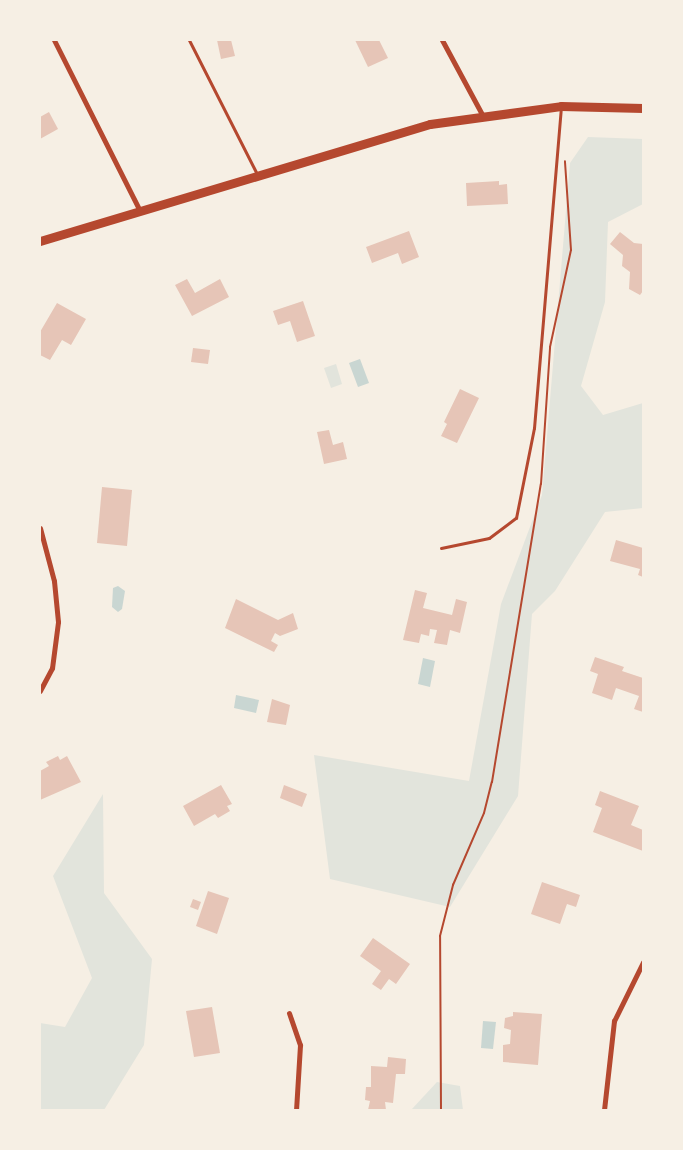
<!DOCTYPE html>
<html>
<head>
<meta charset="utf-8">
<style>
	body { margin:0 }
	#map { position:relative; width:683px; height:1150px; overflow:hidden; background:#f6efe4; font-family:Roboto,sans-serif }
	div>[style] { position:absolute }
	.green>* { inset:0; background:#e2e4dc }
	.water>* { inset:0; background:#c9d6d2 }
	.building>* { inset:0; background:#e6c5b7 }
	.path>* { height:2px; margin:-1px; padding:0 1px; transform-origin:1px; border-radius:1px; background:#b5482f }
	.service>* { height:3px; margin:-1.5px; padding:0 1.5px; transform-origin:1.5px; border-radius:1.5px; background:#b5482f }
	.minor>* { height:5px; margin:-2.5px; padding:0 2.5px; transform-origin:2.5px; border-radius:2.5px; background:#b5482f }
	.tertiary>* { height:9px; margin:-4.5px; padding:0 4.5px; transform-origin:4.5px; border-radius:4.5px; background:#b5482f }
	span { translate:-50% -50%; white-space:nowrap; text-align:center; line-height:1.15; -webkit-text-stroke:4.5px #f6efe4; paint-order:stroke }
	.frame { position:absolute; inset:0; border:41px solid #f6efe4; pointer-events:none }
</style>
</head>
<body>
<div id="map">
	<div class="green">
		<div style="clip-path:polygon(588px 137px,643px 139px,643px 204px,608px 222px,605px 302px,581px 386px,603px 415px,643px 403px,643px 508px,605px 512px,555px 591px,532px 614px,518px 796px,450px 907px,330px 879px,314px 755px,469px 781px,501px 604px,542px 495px,570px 163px)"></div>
		<div style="clip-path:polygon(336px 364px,342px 384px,331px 388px,324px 368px)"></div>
		<div style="clip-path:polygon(103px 794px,104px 893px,152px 959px,144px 1045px,104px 1110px,40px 1110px,40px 1023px,65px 1027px,92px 978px,53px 876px)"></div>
		<div style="clip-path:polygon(437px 1082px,460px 1086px,463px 1110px,411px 1110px)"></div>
	</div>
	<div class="water">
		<div style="clip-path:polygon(360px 359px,369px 383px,358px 387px,349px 363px)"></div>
		<div style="clip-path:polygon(118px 586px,125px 591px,122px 609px,118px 612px,112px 607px,113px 588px)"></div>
		<div style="clip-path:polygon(423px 658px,435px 661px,430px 687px,418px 684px)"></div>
		<div style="clip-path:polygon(236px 695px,259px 700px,256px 713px,234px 708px)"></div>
		<div style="clip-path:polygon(483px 1021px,496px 1022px,493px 1049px,481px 1048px)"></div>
	</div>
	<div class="building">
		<div style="clip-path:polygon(217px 40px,231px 40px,235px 56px,221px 59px)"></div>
		<div style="clip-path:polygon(355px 40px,379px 40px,388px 58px,368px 67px)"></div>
		<div style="clip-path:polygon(49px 112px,58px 129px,40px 139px,40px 117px)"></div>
		<div style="clip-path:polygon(499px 181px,499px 185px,507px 184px,508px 204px,467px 206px,466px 183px)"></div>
		<div style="clip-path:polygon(409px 231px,419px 257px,402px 264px,398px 253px,372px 263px,366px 247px)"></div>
		<div style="clip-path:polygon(620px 232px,634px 243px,643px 244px,643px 291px,640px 295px,629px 289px,630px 272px,622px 266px,623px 255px,610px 244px)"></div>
		<div style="clip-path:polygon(187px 279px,195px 293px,220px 279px,229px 297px,192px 316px,175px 285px)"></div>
		<div style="clip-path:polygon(303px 301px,315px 336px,297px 342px,290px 321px,278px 325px,273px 311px)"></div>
		<div style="clip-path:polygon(57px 303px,86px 319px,71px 345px,62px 340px,50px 360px,40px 355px,40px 332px)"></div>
		<div style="clip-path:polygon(193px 348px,210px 350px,208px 364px,191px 362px)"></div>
		<div style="clip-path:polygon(460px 389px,479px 398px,457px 443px,441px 436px,447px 424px,444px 422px)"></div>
		<div style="clip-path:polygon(329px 430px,333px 445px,343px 442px,347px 459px,324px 464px,317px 432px)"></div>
		<div style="clip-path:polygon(102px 487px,132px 490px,127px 546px,97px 543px)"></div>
		<div style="clip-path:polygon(616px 540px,643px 548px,643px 577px,638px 575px,640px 569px,610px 561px)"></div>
		<div style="clip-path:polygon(415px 590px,427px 593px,423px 608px,452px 615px,456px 599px,467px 602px,460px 633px,450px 630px,447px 645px,434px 643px,437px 630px,430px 629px,429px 636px,421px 634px,419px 643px,403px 640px)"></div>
		<div style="clip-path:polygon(236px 599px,278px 620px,293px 613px,298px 629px,280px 636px,275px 633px,271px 641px,278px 645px,274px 652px,225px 628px)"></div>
		<div style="clip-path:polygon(595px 657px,624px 667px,622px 671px,643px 678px,643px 712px,634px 709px,639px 696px,616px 688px,612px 700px,592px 693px,598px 674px,590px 671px)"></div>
		<div style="clip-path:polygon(272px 699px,290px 705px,286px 725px,267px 722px)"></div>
		<div style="clip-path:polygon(58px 756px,60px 760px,67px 756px,81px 782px,40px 800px,40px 771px,49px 766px,46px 762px)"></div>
		<div style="clip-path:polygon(221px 785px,232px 804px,227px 806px,230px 811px,218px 818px,215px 814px,194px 826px,183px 806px)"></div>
		<div style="clip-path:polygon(284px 785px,307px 794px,302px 807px,280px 798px)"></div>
		<div style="clip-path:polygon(600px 791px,639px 806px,631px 825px,643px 830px,643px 851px,593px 832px,602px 808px,595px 805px)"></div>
		<div style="clip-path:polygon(542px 882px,580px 895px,576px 907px,567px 904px,560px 924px,531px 914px)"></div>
		<div style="clip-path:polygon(208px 891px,229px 898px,217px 934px,196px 926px)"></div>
		<div style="clip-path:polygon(193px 899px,201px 902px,198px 910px,190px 907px)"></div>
		<div style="clip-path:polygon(373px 938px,410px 964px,396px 984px,389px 979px,381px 990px,372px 984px,381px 971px,360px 956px)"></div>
		<div style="clip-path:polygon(212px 1007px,220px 1053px,194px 1057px,186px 1011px)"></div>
		<div style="clip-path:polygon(513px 1012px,542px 1014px,538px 1065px,503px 1062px,503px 1045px,510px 1044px,511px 1030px,504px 1028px,505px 1018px,513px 1016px)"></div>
		<div style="clip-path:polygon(388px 1057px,406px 1059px,405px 1074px,396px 1074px,393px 1103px,385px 1102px,386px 1110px,368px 1110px,370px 1101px,365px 1100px,366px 1087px,371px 1087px,371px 1066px,387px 1067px)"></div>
	</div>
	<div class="path">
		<div style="left:441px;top:1110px;width:174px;rotate:-90.3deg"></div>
		<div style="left:440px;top:936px;width:53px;rotate:-75.7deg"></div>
		<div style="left:453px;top:885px;width:78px;rotate:-66.7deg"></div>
		<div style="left:484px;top:813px;width:32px;rotate:-76deg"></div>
		<div style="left:492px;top:782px;width:302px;rotate:-80.7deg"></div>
		<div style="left:541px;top:484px;width:137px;rotate:-86.2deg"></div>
		<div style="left:550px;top:347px;width:99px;rotate:-77.8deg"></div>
		<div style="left:571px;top:250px;width:89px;rotate:-93.9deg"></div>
	</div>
	<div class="service">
		<div style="left:189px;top:40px;width:150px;rotate:63.1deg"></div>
		<div style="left:441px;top:548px;width:49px;rotate:-11.8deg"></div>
		<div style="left:489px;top:538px;width:34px;rotate:-37deg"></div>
		<div style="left:516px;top:518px;width:92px;rotate:-78.7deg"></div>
		<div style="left:534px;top:428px;width:322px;rotate:-85.2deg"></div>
	</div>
	<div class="minor">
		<div style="left:54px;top:40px;width:191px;rotate:63.3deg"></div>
		<div style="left:442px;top:40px;width:86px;rotate:61.7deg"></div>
		<div style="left:40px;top:528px;width:55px;rotate:75.2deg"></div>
		<div style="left:54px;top:581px;width:41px;rotate:84.4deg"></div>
		<div style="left:58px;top:622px;width:46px;rotate:97.4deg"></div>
		<div style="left:52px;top:668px;width:26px;rotate:118deg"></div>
		<div style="left:289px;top:1013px;width:34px;rotate:71deg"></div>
		<div style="left:300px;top:1045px;width:65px;rotate:93.5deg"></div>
		<div style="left:604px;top:1110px;width:90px;rotate:-83.6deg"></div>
		<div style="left:614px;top:1021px;width:66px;rotate:-63.8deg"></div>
	</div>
	<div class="tertiary">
		<div style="left:40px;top:241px;width:407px;rotate:-16.7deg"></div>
		<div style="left:430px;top:124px;width:132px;rotate:-7.8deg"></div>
		<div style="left:561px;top:106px;width:82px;rotate:1.4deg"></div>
	</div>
	<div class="frame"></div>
</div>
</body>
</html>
